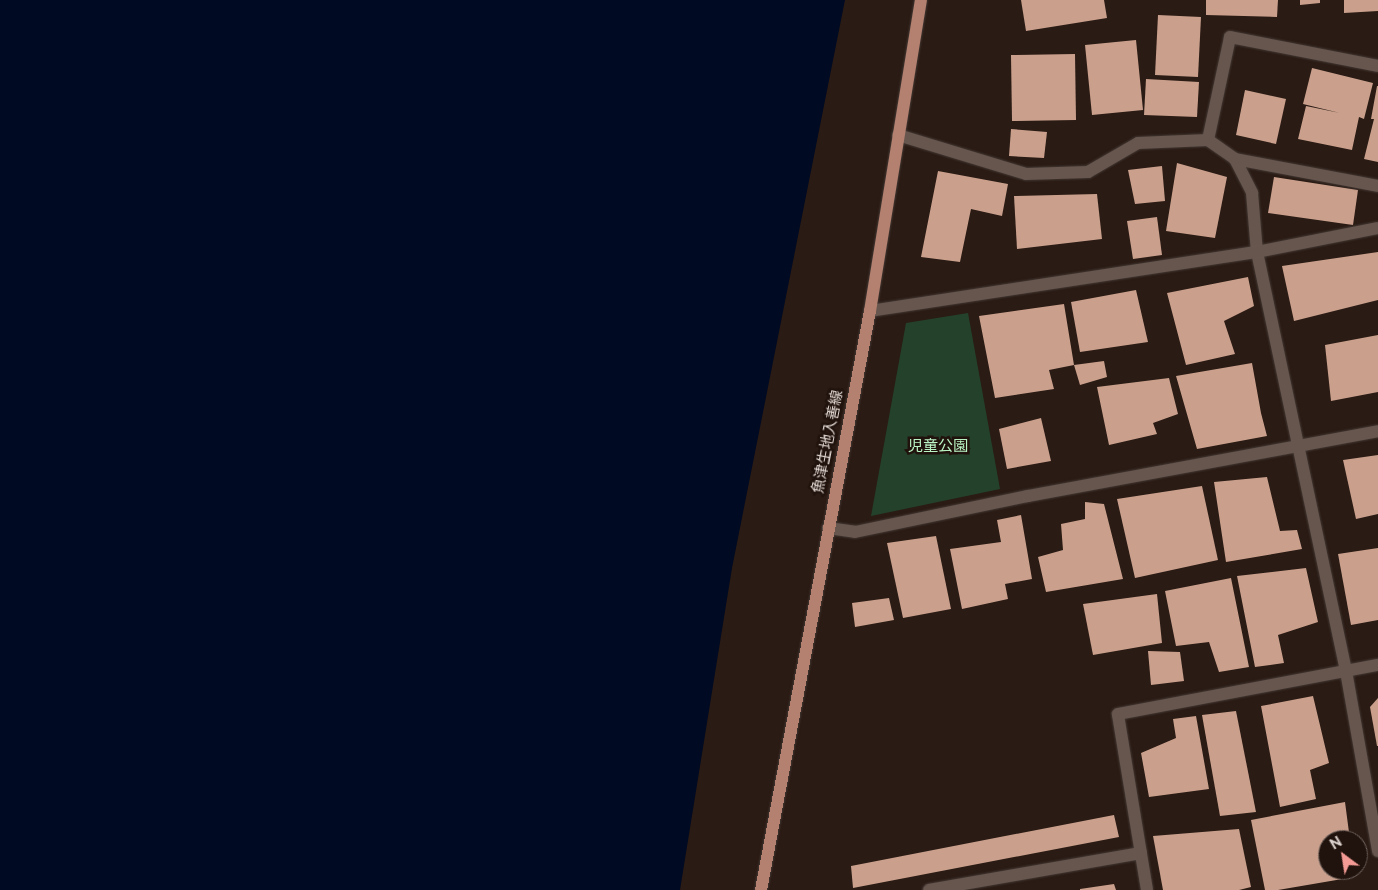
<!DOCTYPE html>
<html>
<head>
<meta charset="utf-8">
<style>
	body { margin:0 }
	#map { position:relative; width:1378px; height:890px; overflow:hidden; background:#2a1b14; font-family:Raleway,"Noto Sans JP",sans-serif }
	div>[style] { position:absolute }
	.green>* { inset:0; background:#24422b }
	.water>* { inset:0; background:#000a22 }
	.building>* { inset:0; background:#caa08d }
	.roads { filter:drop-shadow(0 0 1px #433834) drop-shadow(0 0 1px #433834) }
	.minor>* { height:12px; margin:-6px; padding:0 6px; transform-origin:6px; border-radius:6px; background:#67564e }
	.major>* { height:12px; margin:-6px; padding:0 6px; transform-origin:6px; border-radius:6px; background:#b48170 }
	span { translate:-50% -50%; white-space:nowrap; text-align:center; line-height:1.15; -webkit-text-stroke:5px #20120c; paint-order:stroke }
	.street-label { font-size:15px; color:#e0d6d1 }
	.park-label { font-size:15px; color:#baf4c4 }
	.north { position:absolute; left:1318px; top:830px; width:50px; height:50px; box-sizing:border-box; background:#20120c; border:1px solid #6d605b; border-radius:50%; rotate:329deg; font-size:14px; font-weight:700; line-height:20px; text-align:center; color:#e0d6d1 }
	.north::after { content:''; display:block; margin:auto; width:18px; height:22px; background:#f59b96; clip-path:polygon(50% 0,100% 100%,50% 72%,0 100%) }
</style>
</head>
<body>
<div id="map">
	<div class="green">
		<div style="clip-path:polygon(968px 313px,1000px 489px,871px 516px,906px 323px)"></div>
	</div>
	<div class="water">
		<div style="clip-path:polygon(0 0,845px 0,732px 568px,680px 890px,0 890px)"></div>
	</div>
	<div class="building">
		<div style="clip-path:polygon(1021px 0,1104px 0,1107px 18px,1026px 31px)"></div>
		<div style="clip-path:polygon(1206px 0,1278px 0,1277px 17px,1206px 15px)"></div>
		<div style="clip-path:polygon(1300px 0,1320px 0,1320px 3px,1300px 5px)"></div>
		<div style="clip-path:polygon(1344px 0,1378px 0,1378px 11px,1344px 13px)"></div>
		<div style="clip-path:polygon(1158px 15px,1201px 17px,1198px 77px,1155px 75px)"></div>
		<div style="clip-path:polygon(1136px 40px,1143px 110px,1092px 115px,1085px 45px)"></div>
		<div style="clip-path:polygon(1075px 54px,1076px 120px,1012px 121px,1011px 55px)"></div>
		<div style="clip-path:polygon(1312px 68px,1373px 83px,1364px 119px,1359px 117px,1352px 150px,1298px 139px,1306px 106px,1340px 113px,1303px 104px)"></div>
		<div style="clip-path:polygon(1146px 79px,1199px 82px,1197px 117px,1144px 115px)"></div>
		<div style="clip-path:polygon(1377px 86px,1378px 86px,1378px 162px,1364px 159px,1374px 119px,1371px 119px)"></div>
		<div style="clip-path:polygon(1245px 90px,1286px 99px,1276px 144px,1236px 135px)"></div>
		<div style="clip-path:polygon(1011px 129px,1047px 132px,1044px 158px,1009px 156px)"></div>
		<div style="clip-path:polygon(1177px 163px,1227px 177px,1215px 238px,1166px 231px)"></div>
		<div style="clip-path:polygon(1162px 166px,1165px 201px,1135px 204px,1128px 170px)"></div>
		<div style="clip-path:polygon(938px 171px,1008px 184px,1002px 216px,971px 209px,960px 262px,921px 257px)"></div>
		<div style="clip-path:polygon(1274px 177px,1358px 190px,1353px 225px,1268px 213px)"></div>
		<div style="clip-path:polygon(1097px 194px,1102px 239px,1017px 249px,1014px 196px)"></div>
		<div style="clip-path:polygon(1157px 217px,1162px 255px,1133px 259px,1127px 221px)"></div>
		<div style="clip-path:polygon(1378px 252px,1378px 300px,1294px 321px,1282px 266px)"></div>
		<div style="clip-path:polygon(1248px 277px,1254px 306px,1224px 321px,1235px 354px,1186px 365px,1167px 293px)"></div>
		<div style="clip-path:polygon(1136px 290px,1148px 342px,1080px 352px,1071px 302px)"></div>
		<div style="clip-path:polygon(1064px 304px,1074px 365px,1049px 370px,1054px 389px,995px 398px,979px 316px)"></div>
		<div style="clip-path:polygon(1378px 335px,1378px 392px,1331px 401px,1325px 345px)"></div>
		<div style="clip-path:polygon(1104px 361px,1107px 377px,1080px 385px,1074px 365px)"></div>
		<div style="clip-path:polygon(1252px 363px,1261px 413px,1267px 436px,1197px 449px,1176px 376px)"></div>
		<div style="clip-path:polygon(1169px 378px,1178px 414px,1153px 423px,1157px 434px,1109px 445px,1097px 387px)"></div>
		<div style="clip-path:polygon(1041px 418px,1051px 461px,1007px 469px,999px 429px)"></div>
		<div style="clip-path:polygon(1378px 455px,1378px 514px,1356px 519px,1343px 460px)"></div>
		<div style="clip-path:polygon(1267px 477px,1280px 531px,1297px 530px,1302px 549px,1226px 562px,1214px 482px)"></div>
		<div style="clip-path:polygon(1202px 486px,1218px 560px,1135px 578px,1117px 499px)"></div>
		<div style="clip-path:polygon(1085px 502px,1104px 504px,1123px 579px,1046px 592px,1038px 557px,1063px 550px,1061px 524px,1085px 519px)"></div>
		<div style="clip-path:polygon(1021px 515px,1032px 579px,1005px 584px,1008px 599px,962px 609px,950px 549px,1001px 542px,997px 520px)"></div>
		<div style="clip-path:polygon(936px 536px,951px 609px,903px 618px,887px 543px)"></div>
		<div style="clip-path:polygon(1378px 548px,1378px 620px,1351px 625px,1338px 554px)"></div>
		<div style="clip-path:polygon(1306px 568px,1318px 622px,1278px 635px,1284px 663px,1255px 667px,1237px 576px)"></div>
		<div style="clip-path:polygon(1231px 578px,1249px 667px,1219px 672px,1209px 642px,1176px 646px,1165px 591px)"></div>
		<div style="clip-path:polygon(1157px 594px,1162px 643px,1093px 655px,1083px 604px)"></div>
		<div style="clip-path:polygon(889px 598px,894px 620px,855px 627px,852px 603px)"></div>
		<div style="clip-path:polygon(1148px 651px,1180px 652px,1184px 681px,1151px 685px)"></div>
		<div style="clip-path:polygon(1313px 696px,1329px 763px,1310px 770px,1316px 799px,1280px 807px,1261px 706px)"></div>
		<div style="clip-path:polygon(1378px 698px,1378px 746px,1377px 746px,1370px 707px)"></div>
		<div style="clip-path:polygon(1236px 711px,1256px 812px,1220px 816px,1202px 715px)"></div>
		<div style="clip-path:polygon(1196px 716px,1209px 789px,1149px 797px,1141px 753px,1176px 738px,1173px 719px)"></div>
		<div style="clip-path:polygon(1345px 802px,1350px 840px,1328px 840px,1328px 870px,1354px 870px,1354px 877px,1278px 890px,1265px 890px,1251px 820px)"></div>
		<div style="clip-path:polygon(1114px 815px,1119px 837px,853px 888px,851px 866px)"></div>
		<div style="clip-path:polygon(1239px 829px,1251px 887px,1239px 890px,1163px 890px,1153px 836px)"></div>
		<div style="clip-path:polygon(1114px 884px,1116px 890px,1080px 890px,1080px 889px)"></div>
	</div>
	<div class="roads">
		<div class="minor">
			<div style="left:898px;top:135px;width:134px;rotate:16.9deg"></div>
			<div style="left:1026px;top:174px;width:62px;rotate:-1.8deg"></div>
			<div style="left:1088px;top:172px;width:58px;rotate:-30.1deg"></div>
			<div style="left:1138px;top:143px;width:70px;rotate:-2.5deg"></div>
			<div style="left:1208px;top:140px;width:33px;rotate:35deg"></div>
			<div style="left:1235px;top:159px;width:38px;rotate:63deg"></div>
			<div style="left:1252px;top:193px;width:59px;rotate:85.2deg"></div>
			<div style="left:1257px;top:252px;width:428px;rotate:78deg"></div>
			<div style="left:1346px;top:671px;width:183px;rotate:79.9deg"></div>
			<div style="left:1208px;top:140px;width:105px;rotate:-77.9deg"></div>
			<div style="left:1230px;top:37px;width:151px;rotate:11.1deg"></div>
			<div style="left:1235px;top:159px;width:146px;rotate:10.7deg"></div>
			<div style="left:870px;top:311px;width:391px;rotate:-8.7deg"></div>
			<div style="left:1257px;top:252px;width:123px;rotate:-11.2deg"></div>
			<div style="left:828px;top:528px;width:27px;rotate:8deg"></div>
			<div style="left:855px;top:532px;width:177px;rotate:-11.8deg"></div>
			<div style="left:1028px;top:496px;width:356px;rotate:-10.5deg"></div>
			<div style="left:929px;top:890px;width:215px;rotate:-9.9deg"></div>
			<div style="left:1147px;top:890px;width:178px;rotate:-99.4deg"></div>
			<div style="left:1118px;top:714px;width:265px;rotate:-10.7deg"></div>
		</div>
		<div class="major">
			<div style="left:761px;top:890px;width:589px;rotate:-79.34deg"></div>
			<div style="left:870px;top:311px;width:315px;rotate:-80.7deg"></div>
		</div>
	</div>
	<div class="street-label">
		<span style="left:828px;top:442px;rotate:-79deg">魚津生地入善線</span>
	</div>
	<div class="park-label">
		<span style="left:938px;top:447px">児童公園</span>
	</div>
	<div class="north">N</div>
</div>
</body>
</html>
